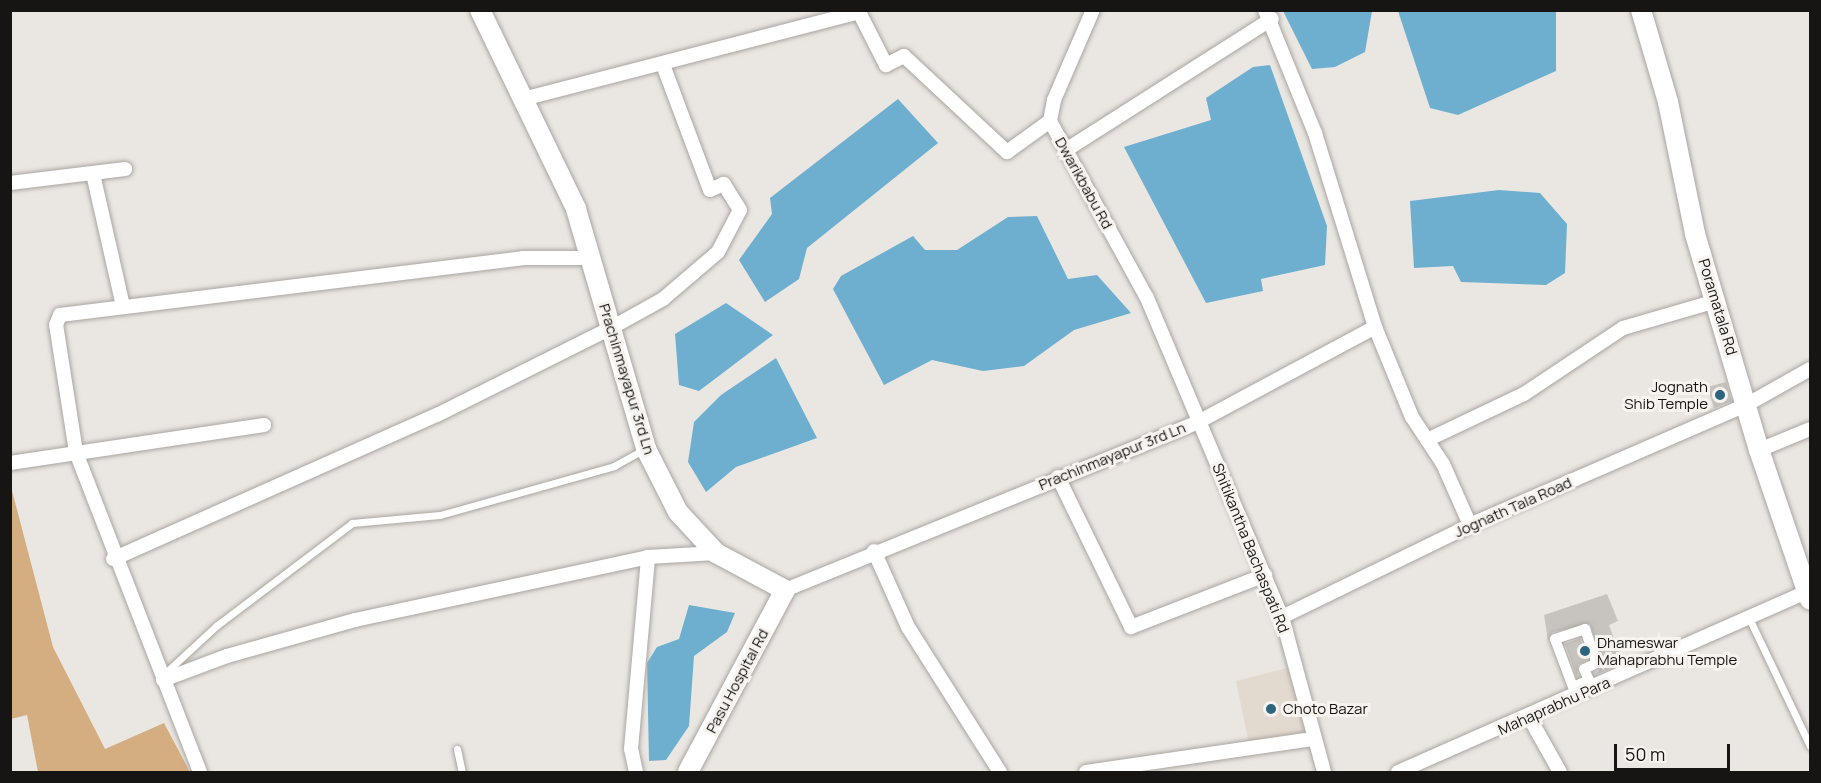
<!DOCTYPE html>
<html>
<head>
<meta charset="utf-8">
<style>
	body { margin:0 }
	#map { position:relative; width:1821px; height:783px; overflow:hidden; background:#eae6e2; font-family:Manrope,sans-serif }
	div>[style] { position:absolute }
	.built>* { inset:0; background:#e3dacf }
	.green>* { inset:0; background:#d4ae80 }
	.water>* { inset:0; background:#6eafd0 }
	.building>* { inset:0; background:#c7c4bf }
	.roads { filter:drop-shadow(0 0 2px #a9a5a1) drop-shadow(0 0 2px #a9a5a1) }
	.service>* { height:7px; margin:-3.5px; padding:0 3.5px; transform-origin:3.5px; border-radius:3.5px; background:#fff }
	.pedestrian>* { height:10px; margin:-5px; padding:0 5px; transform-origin:5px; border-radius:5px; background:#fff }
	.minor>* { height:14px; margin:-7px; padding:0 7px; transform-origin:7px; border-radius:7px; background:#fff }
	.secondary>* { height:20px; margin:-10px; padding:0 10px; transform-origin:10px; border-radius:10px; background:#fff }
	.dots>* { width:16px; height:16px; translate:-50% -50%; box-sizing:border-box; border:3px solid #f7f3ef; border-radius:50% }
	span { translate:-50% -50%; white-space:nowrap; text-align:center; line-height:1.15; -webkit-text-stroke:6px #f7f3ef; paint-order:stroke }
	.street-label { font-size:15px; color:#161514 }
	.poi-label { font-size:15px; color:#161514 }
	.right { translate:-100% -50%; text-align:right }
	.left { translate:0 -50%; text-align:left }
	.frame { position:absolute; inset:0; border:12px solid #161514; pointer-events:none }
	.scale { position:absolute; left:1614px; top:744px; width:116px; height:27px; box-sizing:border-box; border:3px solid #161514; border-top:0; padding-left:8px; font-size:18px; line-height:21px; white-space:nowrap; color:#161514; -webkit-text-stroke:4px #f7f3ef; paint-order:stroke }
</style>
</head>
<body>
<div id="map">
	<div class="built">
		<div style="clip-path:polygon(1290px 667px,1306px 736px,1249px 744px,1236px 681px)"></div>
	</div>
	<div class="green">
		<div style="clip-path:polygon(10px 483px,53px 647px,105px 749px,164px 723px,190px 772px,38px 772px,27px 715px,11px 719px)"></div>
	</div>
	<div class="water">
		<div style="clip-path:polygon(1283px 11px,1372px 11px,1365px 52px,1335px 67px,1312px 69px)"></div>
		<div style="clip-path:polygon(1398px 11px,1556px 11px,1556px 71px,1458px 115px,1430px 108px)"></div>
		<div style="clip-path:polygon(1270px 65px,1327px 226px,1325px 265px,1261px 279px,1263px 291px,1206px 303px,1124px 147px,1211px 120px,1206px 98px,1253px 67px)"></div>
		<div style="clip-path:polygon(898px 99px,938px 143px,807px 248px,799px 279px,765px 302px,739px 260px,772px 214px,770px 198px)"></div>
		<div style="clip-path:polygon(1499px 190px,1540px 193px,1567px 224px,1565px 273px,1546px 285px,1461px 282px,1453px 266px,1414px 268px,1410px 201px)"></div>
		<div style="clip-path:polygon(1037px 216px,1068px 279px,1097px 275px,1131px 313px,1074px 330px,1024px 366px,983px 371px,932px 360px,884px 385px,833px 289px,841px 276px,913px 236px,925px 250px,957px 250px,1008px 217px)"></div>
		<div style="clip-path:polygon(726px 303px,773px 335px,699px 391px,679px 385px,675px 334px)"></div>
		<div style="clip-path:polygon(776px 358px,817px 438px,736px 467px,706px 492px,688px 462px,694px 422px,721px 395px)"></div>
		<div style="clip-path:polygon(689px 605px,735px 613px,727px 632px,694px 656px,689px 726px,666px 760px,649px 761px,647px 663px,657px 647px,679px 639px)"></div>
	</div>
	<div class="building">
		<div style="clip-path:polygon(1726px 382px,1732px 401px,1714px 408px,1707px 387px)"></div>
		<div style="clip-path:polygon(1607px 594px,1618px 621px,1609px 625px,1623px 663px,1595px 675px,1604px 664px,1590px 624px,1553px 632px,1548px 640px,1544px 615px)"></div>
		<div style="clip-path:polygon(1580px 638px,1588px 659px,1578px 665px,1577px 677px,1565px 644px)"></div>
	</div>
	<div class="roads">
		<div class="service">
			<div style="left:1748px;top:616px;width:144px;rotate:64.5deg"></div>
			<div style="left:162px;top:676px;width:74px;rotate:-42.8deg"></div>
			<div style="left:216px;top:626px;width:171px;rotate:-37.1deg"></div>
			<div style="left:352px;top:523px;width:88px;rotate:-5.2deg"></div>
			<div style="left:440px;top:515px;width:181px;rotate:-15.7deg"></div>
			<div style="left:614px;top:466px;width:33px;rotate:-29deg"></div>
			<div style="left:457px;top:749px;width:24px;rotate:78deg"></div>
		</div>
		<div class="pedestrian">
			<div style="left:1589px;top:680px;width:17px;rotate:156deg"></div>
			<div style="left:1573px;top:687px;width:51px;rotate:-110.6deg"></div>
			<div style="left:1555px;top:639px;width:32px;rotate:-18deg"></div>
			<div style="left:1585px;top:629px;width:36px;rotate:71deg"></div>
			<div style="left:1597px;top:663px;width:14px;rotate:155deg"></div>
			<div style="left:1584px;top:669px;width:22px;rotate:66deg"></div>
		</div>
		<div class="minor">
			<div style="left:858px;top:10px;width:62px;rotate:63deg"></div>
			<div style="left:886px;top:65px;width:20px;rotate:-27deg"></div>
			<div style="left:904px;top:56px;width:141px;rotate:43deg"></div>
			<div style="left:1007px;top:152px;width:53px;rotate:-35.8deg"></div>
			<div style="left:1265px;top:10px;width:133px;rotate:67.9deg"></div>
			<div style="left:1315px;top:133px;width:203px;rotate:72.8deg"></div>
			<div style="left:1375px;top:327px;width:97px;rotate:67.7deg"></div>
			<div style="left:1412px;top:417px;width:56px;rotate:56.6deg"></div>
			<div style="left:1443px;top:464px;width:67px;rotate:66.1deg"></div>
			<div style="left:523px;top:99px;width:347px;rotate:-14.5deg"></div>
			<div style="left:1050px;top:121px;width:202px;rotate:61.3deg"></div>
			<div style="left:1147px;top:298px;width:346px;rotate:67.1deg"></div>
			<div style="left:1282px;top:617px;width:161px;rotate:74.8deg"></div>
			<div style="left:1050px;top:121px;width:21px;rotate:-79deg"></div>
			<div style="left:1054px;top:100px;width:98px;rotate:-66.6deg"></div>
			<div style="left:1066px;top:150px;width:244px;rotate:-32.5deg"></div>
			<div style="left:93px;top:174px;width:135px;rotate:77.2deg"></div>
			<div style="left:10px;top:183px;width:116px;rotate:-6.9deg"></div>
			<div style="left:1427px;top:440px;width:107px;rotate:-25.4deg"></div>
			<div style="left:1524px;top:394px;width:119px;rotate:-33.7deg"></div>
			<div style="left:1623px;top:328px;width:97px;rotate:-16.2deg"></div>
			<div style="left:1759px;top:450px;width:55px;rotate:-22.4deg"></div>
			<div style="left:10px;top:463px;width:257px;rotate:-8.5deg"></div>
			<div style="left:1058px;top:477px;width:167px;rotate:64deg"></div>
			<div style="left:1131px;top:627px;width:144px;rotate:-21.2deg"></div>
			<div style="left:874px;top:551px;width:83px;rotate:65.9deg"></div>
			<div style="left:908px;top:627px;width:172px;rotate:57.6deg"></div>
			<div style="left:113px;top:559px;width:355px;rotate:-24deg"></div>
			<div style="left:437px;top:415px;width:195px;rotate:-26.6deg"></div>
			<div style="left:611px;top:328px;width:60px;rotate:-29.1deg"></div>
			<div style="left:663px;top:299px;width:72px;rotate:-40.5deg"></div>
			<div style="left:718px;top:252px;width:47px;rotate:-62.4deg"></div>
			<div style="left:740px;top:210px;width:31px;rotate:-122deg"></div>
			<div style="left:724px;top:184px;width:15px;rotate:157deg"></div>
			<div style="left:710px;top:190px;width:134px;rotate:-110.6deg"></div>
			<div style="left:785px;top:590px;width:446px;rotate:-22.1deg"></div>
			<div style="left:1198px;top:422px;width:201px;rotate:-28.2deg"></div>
			<div style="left:1282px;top:617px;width:219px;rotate:-26deg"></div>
			<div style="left:1479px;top:521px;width:293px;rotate:-23.5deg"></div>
			<div style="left:1748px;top:404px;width:71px;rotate:-29.4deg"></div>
			<div style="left:163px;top:680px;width:68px;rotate:-20.6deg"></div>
			<div style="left:227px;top:656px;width:133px;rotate:-15.7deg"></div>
			<div style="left:355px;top:620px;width:300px;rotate:-12.1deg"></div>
			<div style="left:648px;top:557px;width:68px;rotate:-3.4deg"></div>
			<div style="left:1529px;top:717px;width:63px;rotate:60.6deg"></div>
			<div style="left:200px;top:772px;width:343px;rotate:-111.2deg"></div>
			<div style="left:76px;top:452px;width:129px;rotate:-98.9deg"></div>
			<div style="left:56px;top:325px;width:11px;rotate:-68deg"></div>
			<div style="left:60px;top:315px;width:466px;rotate:-7deg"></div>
			<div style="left:523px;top:258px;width:67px"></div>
			<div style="left:636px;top:772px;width:24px;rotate:-102deg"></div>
			<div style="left:631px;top:749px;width:193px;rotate:-84.9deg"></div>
			<div style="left:1086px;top:772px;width:227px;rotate:-8.3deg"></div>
			<div style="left:1398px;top:772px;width:447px;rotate:-23.8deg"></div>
		</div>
		<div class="secondary">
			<div style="left:480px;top:10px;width:221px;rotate:64.2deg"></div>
			<div style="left:576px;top:209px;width:250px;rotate:73.7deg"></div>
			<div style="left:646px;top:449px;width:71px;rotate:63.1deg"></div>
			<div style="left:678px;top:512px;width:56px;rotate:47.2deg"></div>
			<div style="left:716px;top:553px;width:78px;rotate:28.2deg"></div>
			<div style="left:785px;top:590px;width:206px;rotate:118.1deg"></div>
			<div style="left:1641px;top:10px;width:96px;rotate:73.6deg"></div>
			<div style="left:1668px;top:102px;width:135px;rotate:78.4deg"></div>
			<div style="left:1695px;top:234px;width:225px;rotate:73.5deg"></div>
			<div style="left:1759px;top:450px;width:158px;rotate:71.2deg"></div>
		</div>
	</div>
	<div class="dots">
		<div style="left:1720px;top:395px;background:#2d657f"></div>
		<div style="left:1585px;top:651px;background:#2d657f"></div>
		<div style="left:1271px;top:709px;background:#2d657f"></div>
	</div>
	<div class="street-label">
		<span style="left:1084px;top:183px;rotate:61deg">Dwarikbabu Rd</span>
		<span style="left:1718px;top:307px;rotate:73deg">Poramatala Rd</span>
		<span style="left:627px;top:379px;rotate:73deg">Prachinmayapur 3rd Ln</span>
		<span style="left:1112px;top:456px;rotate:-22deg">Prachinmayapur 3rd Ln</span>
		<span style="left:1513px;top:507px;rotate:-24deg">Jognath Tala Road</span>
		<span style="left:1251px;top:548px;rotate:68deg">Shitikantha Bachaspati Rd</span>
		<span style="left:737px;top:681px;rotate:-62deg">Pasu Hospital Rd</span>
		<span style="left:1554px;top:706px;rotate:-24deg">Mahaprabhu Para</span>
	</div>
	<div class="poi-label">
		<span class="right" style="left:1708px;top:395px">Jognath<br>Shib Temple</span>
		<span class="left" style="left:1597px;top:651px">Dhameswar<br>Mahaprabhu Temple</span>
		<span class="left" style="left:1283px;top:709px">Choto Bazar</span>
	</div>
	<div class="frame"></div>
	<div class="scale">50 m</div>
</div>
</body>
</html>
